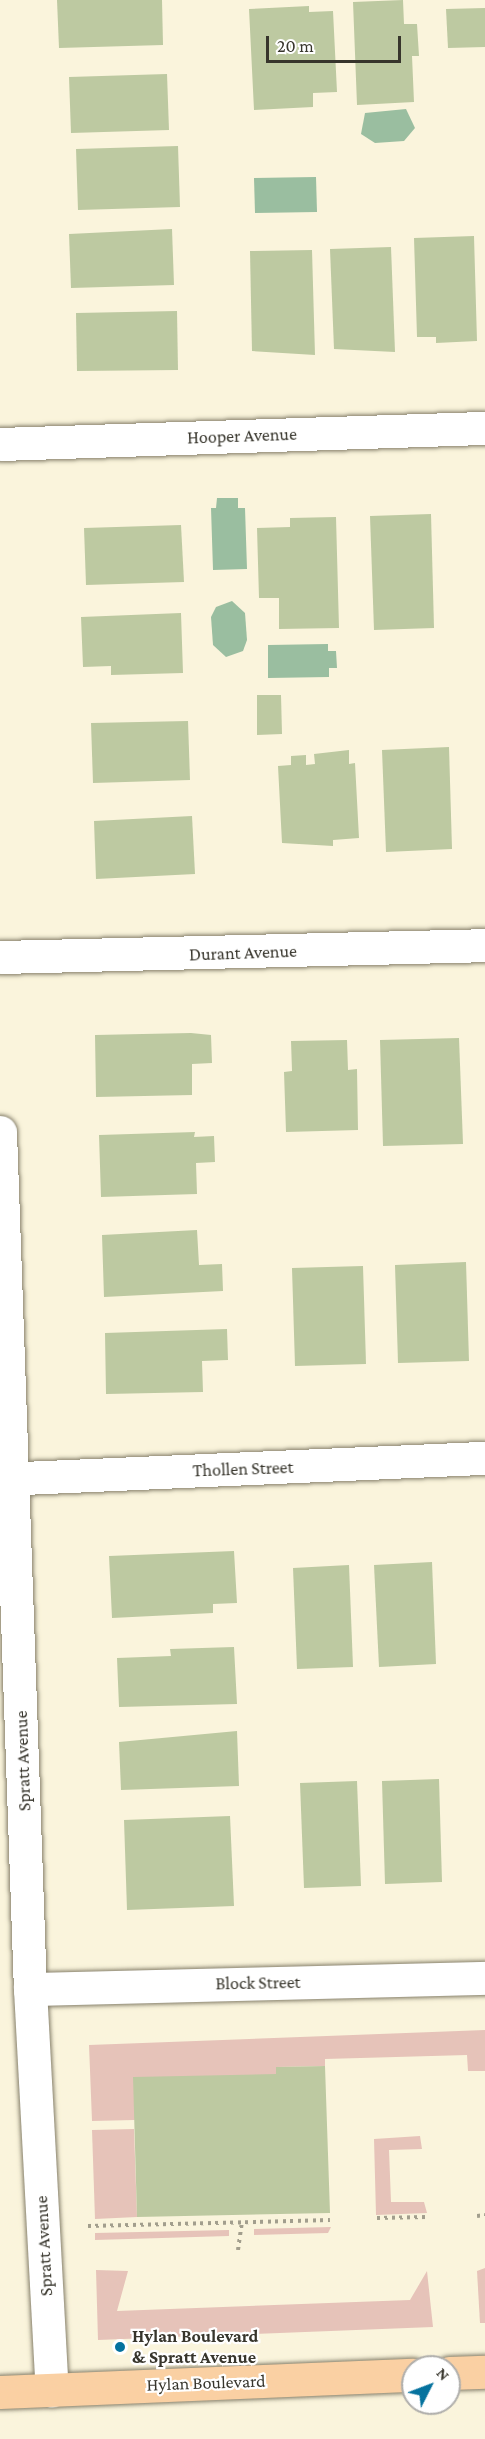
<!DOCTYPE html>
<html>
<head>
<meta charset="utf-8">
<style>
	body { margin:0 }
	#map { position:relative; width:485px; height:2439px; overflow:hidden; background:#faf4dc; font-family:"Crimson Pro",serif }
	div>[style] { position:absolute }
	.green>* { inset:0; background:#e6c3b9 }
	.water>* { inset:0; background:#9abea0 }
	.building>* { inset:0; background:#bdc9a1 }
	.path>* { height:4px; margin-top:-2px; transform-origin:0; background:repeating-linear-gradient(90deg,#a29e8d 0 3px,transparent 0 7.5px) }
	.roads { filter:drop-shadow(0 0 2px #87816c) drop-shadow(0 0 2px #87816c) }
	.minor>* { height:33px; margin:-16.5px; padding:0 16.5px; transform-origin:16.5px; border-radius:16.5px; background:#fff }
	.major>* { height:33px; margin:-16.5px; padding:0 16.5px; transform-origin:16.5px; border-radius:16.5px; background:#fad0a3 }
	.dots>* { width:16px; height:16px; translate:-50% -50%; box-sizing:border-box; border:3px solid #fff; border-radius:50% }
	span { translate:-50% -50%; white-space:nowrap; text-align:center; line-height:1.15; -webkit-text-stroke:4.5px #fff; paint-order:stroke }
	.street-label { font-size:18px; color:#37352c }
	.poi-label { font-size:18px; color:#37352c; font-weight:700 }
	.left { translate:0 -50%; text-align:left }
	.north { position:absolute; left:401px; top:2355px; width:60px; height:60px; box-sizing:border-box; background:#fff; border:2px solid #afaeab; border-radius:50%; rotate:48deg; font-size:16px; font-weight:700; line-height:24px; text-align:center; color:#37352c }
	.north::after { content:''; display:block; margin:auto; width:21px; height:27px; background:#05729e; clip-path:polygon(50% 0,100% 100%,50% 72%,0 100%) }
	.scale { position:absolute; left:266px; top:36px; width:135px; height:27px; box-sizing:border-box; border:3px solid #37352c; border-top:0; padding-left:8px; font-size:18px; line-height:21px; white-space:nowrap; color:#37352c; -webkit-text-stroke:4px #fff; paint-order:stroke }
</style>
</head>
<body>
<div id="map">
	<div class="green">
		<div style="clip-path:polygon(485px 2030px,485px 2071px,468px 2071px,467px 2055px,325px 2059px,325px 2066px,276px 2067px,276px 2074px,134px 2120px,92px 2121px,89px 2045px)"></div>
		<div style="clip-path:polygon(134px 2129px,137px 2217px,95px 2219px,92px 2130px)"></div>
		<div style="clip-path:polygon(420px 2136px,422px 2149px,389px 2150px,391px 2202px,424px 2202px,427px 2213px,376px 2215px,374px 2139px)"></div>
		<div style="clip-path:polygon(331px 2227px,328px 2233px,254px 2235px,254px 2229px)"></div>
		<div style="clip-path:polygon(229px 2230px,229px 2236px,95px 2240px,95px 2233px)"></div>
		<div style="clip-path:polygon(485px 2268px,485px 2323px,480px 2323px,477px 2271px)"></div>
		<div style="clip-path:polygon(96px 2270px,128px 2271px,117px 2311px,410px 2300px,427px 2271px,433px 2327px,98px 2340px)"></div>
	</div>
	<div class="water">
		<div style="clip-path:polygon(406px 109px,415px 128px,404px 141px,375px 143px,361px 134px,365px 113px)"></div>
		<div style="clip-path:polygon(316px 177px,317px 212px,255px 213px,254px 178px)"></div>
		<div style="clip-path:polygon(217px 498px,238px 498px,238px 508px,245px 508px,247px 569px,213px 570px,211px 508px,216px 508px)"></div>
		<div style="clip-path:polygon(232px 601px,245px 613px,247px 640px,243px 651px,226px 657px,213px 645px,211px 617px,216px 607px)"></div>
		<div style="clip-path:polygon(328px 644px,328px 651px,336px 651px,337px 668px,329px 668px,329px 677px,268px 678px,268px 645px)"></div>
	</div>
	<div class="building">
		<div style="clip-path:polygon(57px 0,162px 0,163px 45px,59px 48px)"></div>
		<div style="clip-path:polygon(403px 0,404px 24px,417px 24px,419px 56px,412px 56px,414px 102px,357px 105px,353px 2px)"></div>
		<div style="clip-path:polygon(309px 6px,309px 12px,333px 11px,337px 92px,313px 93px,313px 107px,254px 110px,249px 9px)"></div>
		<div style="clip-path:polygon(485px 8px,485px 47px,448px 48px,446px 9px)"></div>
		<div style="clip-path:polygon(167px 74px,169px 130px,71px 133px,69px 77px)"></div>
		<div style="clip-path:polygon(178px 146px,180px 207px,78px 210px,76px 149px)"></div>
		<div style="clip-path:polygon(172px 229px,174px 285px,71px 288px,69px 234px)"></div>
		<div style="clip-path:polygon(474px 236px,477px 341px,436px 343px,436px 337px,417px 337px,414px 238px)"></div>
		<div style="clip-path:polygon(391px 247px,395px 352px,334px 349px,330px 249px)"></div>
		<div style="clip-path:polygon(312px 250px,315px 355px,252px 351px,250px 251px)"></div>
		<div style="clip-path:polygon(177px 311px,178px 370px,77px 371px,76px 313px)"></div>
		<div style="clip-path:polygon(431px 514px,434px 628px,374px 630px,370px 516px)"></div>
		<div style="clip-path:polygon(336px 517px,339px 628px,279px 629px,279px 598px,259px 598px,257px 528px,290px 527px,290px 518px)"></div>
		<div style="clip-path:polygon(181px 525px,184px 582px,86px 585px,84px 528px)"></div>
		<div style="clip-path:polygon(181px 613px,183px 673px,111px 675px,111px 666px,83px 667px,81px 617px)"></div>
		<div style="clip-path:polygon(257px 695px,281px 695px,282px 734px,257px 735px)"></div>
		<div style="clip-path:polygon(188px 721px,190px 780px,93px 783px,91px 723px)"></div>
		<div style="clip-path:polygon(449px 747px,452px 849px,386px 852px,382px 750px)"></div>
		<div style="clip-path:polygon(349px 750px,349px 764px,355px 763px,359px 838px,333px 840px,333px 846px,282px 843px,278px 766px,291px 765px,291px 756px,306px 755px,306px 765px,315px 764px,314px 754px)"></div>
		<div style="clip-path:polygon(192px 816px,195px 874px,96px 879px,94px 821px)"></div>
		<div style="clip-path:polygon(191px 1033px,211px 1035px,212px 1063px,192px 1064px,192px 1095px,96px 1097px,95px 1035px)"></div>
		<div style="clip-path:polygon(459px 1038px,463px 1144px,383px 1146px,380px 1040px)"></div>
		<div style="clip-path:polygon(347px 1040px,348px 1070px,357px 1069px,358px 1130px,286px 1132px,284px 1072px,292px 1071px,291px 1041px)"></div>
		<div style="clip-path:polygon(195px 1132px,194px 1137px,214px 1136px,215px 1162px,196px 1163px,197px 1194px,101px 1197px,99px 1135px)"></div>
		<div style="clip-path:polygon(197px 1230px,199px 1265px,222px 1264px,223px 1291px,104px 1297px,102px 1235px)"></div>
		<div style="clip-path:polygon(466px 1262px,469px 1361px,398px 1363px,395px 1265px)"></div>
		<div style="clip-path:polygon(363px 1266px,366px 1364px,295px 1366px,292px 1268px)"></div>
		<div style="clip-path:polygon(227px 1329px,228px 1360px,202px 1361px,203px 1392px,106px 1394px,105px 1333px)"></div>
		<div style="clip-path:polygon(234px 1551px,237px 1603px,213px 1604px,213px 1613px,112px 1618px,109px 1556px)"></div>
		<div style="clip-path:polygon(432px 1562px,436px 1664px,379px 1667px,374px 1565px)"></div>
		<div style="clip-path:polygon(349px 1565px,353px 1667px,297px 1669px,293px 1568px)"></div>
		<div style="clip-path:polygon(234px 1647px,237px 1704px,119px 1707px,117px 1658px,171px 1656px,170px 1649px)"></div>
		<div style="clip-path:polygon(237px 1731px,239px 1786px,121px 1790px,119px 1742px)"></div>
		<div style="clip-path:polygon(439px 1779px,442px 1882px,385px 1884px,382px 1781px)"></div>
		<div style="clip-path:polygon(357px 1781px,361px 1886px,304px 1888px,300px 1783px)"></div>
		<div style="clip-path:polygon(230px 1816px,234px 1906px,127px 1910px,124px 1820px)"></div>
		<div style="clip-path:polygon(325px 2066px,330px 2213px,137px 2217px,133px 2077px,276px 2074px,276px 2067px)"></div>
	</div>
	<div class="path">
		<div style="left:477px;top:2216px;width:8px;rotate:-7deg"></div>
		<div style="left:377px;top:2218px;width:49px;rotate:-1.2deg"></div>
		<div style="left:88px;top:2226px;width:242px;rotate:-1.4deg"></div>
		<div style="left:238px;top:2250px;width:28px;rotate:-82deg"></div>
	</div>
	<div class="roads">
		<div class="minor">
			<div style="left:0;top:444px;width:485px;rotate:-1.9deg"></div>
			<div style="left:0;top:957px;width:485px;rotate:-1.4deg"></div>
			<div style="left:0;top:1132px;width:858px;rotate:88deg"></div>
			<div style="left:30px;top:1989px;width:402px;rotate:86.9deg"></div>
			<div style="left:0;top:1479px;width:485px;rotate:-2.5deg"></div>
			<div style="left:30px;top:1989px;width:455px;rotate:-1.4deg"></div>
		</div>
		<div class="major">
			<div style="left:449px;top:2373px;width:36px;rotate:-2deg"></div>
			<div style="left:0;top:2392px;width:413px;rotate:-2.4deg"></div>
		</div>
	</div>
	<div class="dots">
		<div style="left:120px;top:2347px;background:#05729e"></div>
	</div>
	<div class="street-label">
		<span style="left:242px;top:436px;rotate:-2deg">Hooper Avenue</span>
		<span style="left:243px;top:953px;rotate:-2deg">Durant Avenue</span>
		<span style="left:243px;top:1469px;rotate:-2deg">Thollen Street</span>
		<span style="left:23px;top:1761px;rotate:-92deg">Spratt Avenue</span>
		<span style="left:258px;top:1983px;rotate:-1deg">Block Street</span>
		<span style="left:44px;top:2246px;rotate:-93deg">Spratt Avenue</span>
		<span style="left:206px;top:2383px;rotate:-2deg">Hylan Boulevard</span>
	</div>
	<div class="poi-label">
		<span class="left" style="left:132px;top:2347px">Hylan Boulevard<br>&amp; Spratt Avenue</span>
	</div>
	<div class="north">N</div>
	<div class="scale">20 m</div>
</div>
</body>
</html>
